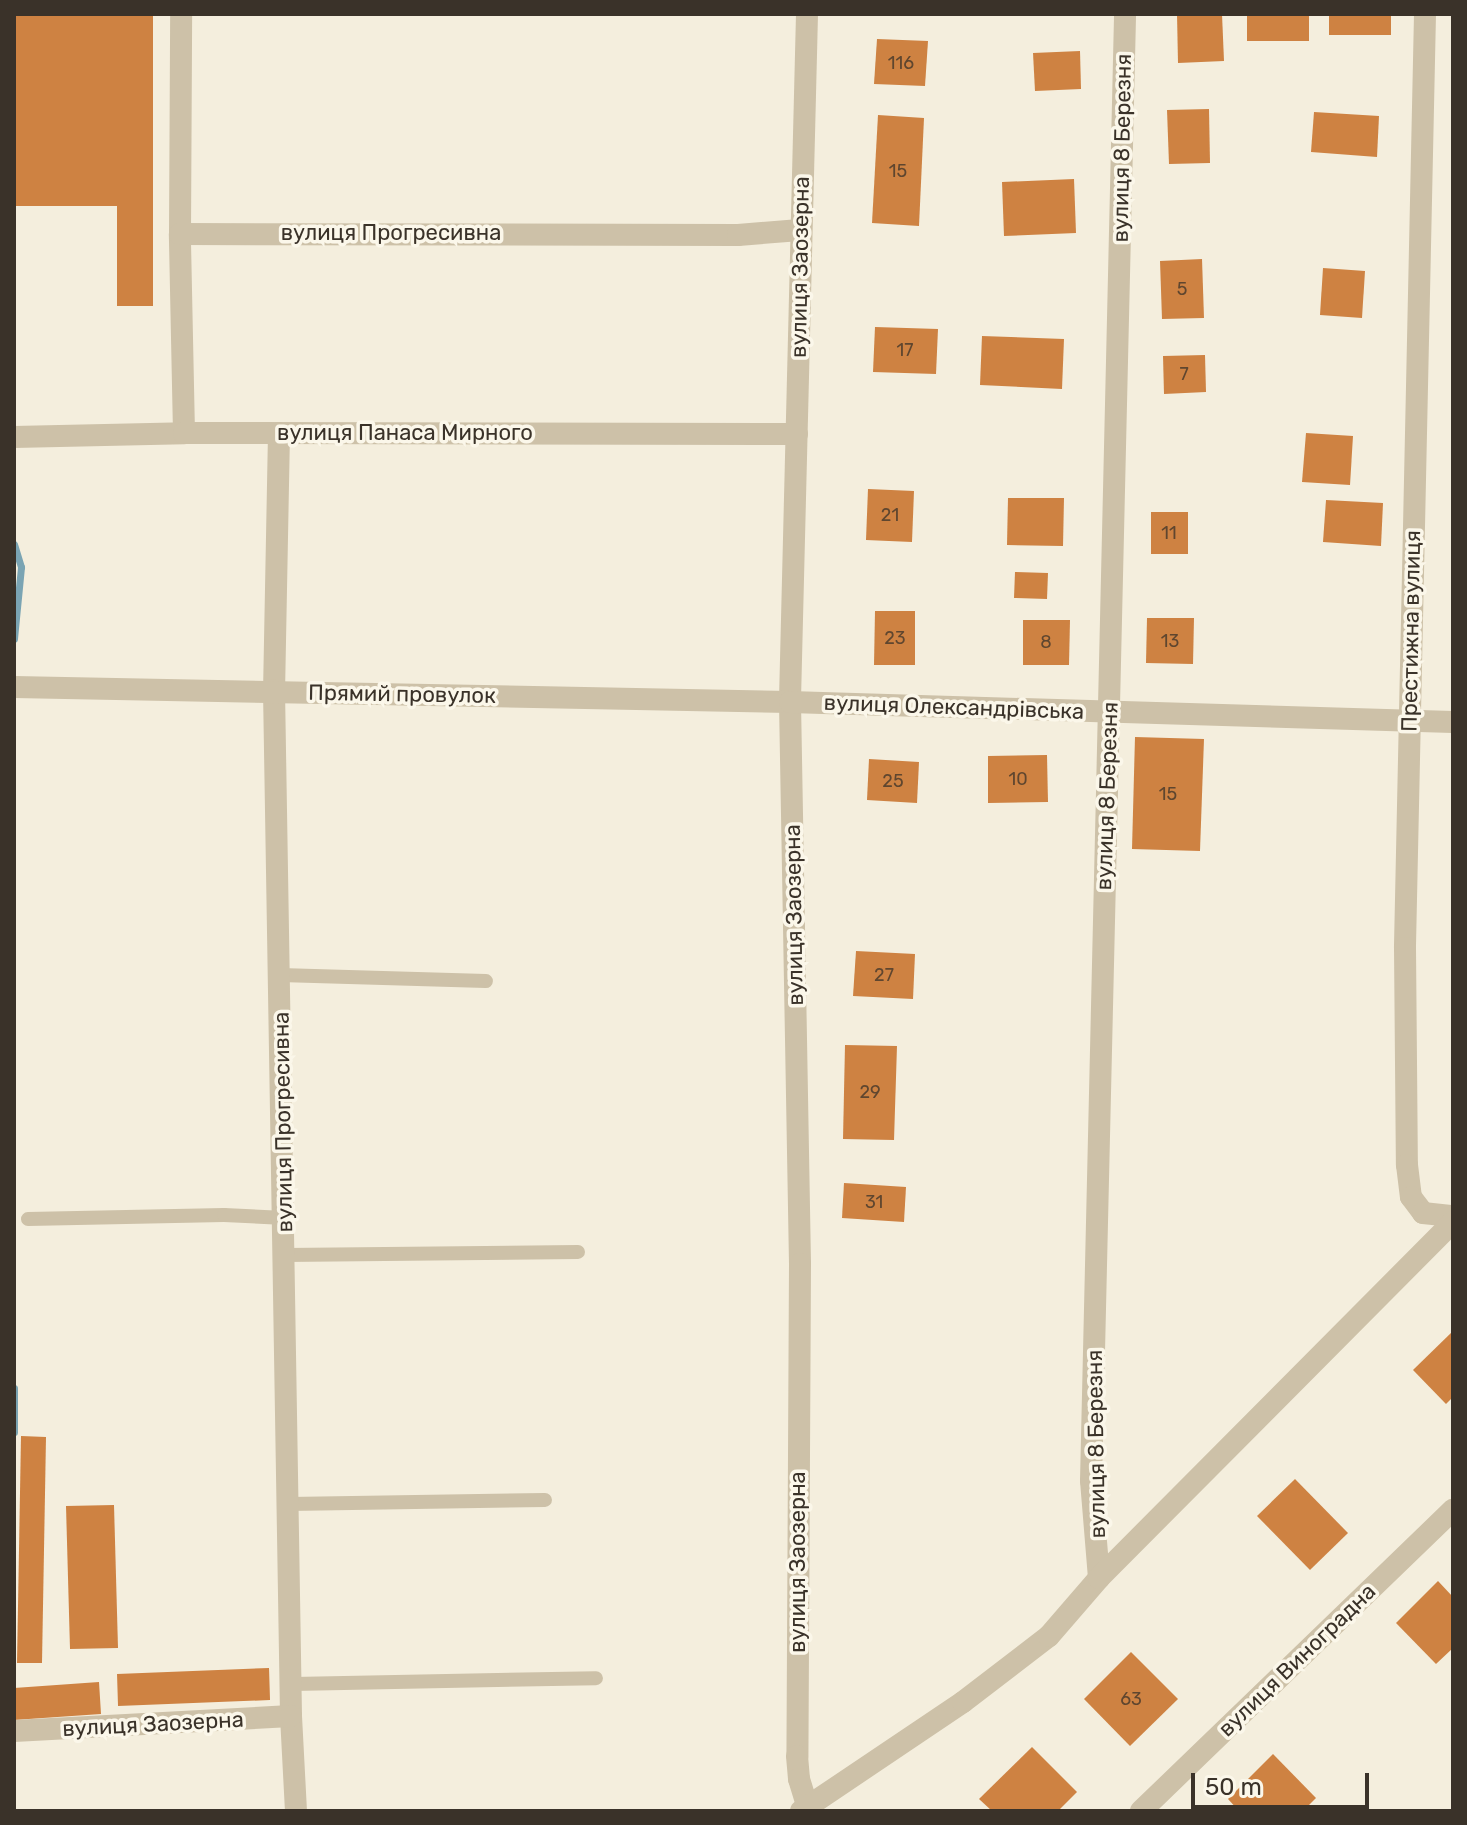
<!DOCTYPE html>
<html>
<head>
<meta charset="utf-8">
<style>
	body { margin:0 }
	#map { position:relative; width:1467px; height:1825px; overflow:hidden; background:#f4eedd; font-family:Rubik,sans-serif }
	div>[style] { position:absolute }
	.stream>* { height:7px; margin:-3.5px; padding:0 3.5px; transform-origin:3.5px; border-radius:3.5px; background:#7aa4b3 }
	.building>* { inset:0; background:#ce8242 }
	.service>* { height:14px; margin:-7px; padding:0 7px; transform-origin:7px; border-radius:7px; background:#cdc1a8 }
	.minor>* { height:22px; margin:-11px; padding:0 11px; transform-origin:11px; border-radius:11px; background:#cdc1a8 }
	span { translate:-50% -50%; white-space:nowrap; text-align:center; line-height:1.15; -webkit-text-stroke:7px #fbf7ea; paint-order:stroke }
	.number-label { font-size:18px; color:#5f462f }
	.number-label span { -webkit-text-stroke-width:0 }
	.street-label { font-size:22px; color:#3a3229 }
	.frame { position:absolute; inset:0; border:16px solid #3a3229; pointer-events:none }
	.scale { position:absolute; left:1191px; top:1773px; width:178px; height:36px; box-sizing:border-box; border:4px solid #3a3229; border-top:0; padding-left:10px; font-size:24px; line-height:28px; white-space:nowrap; color:#3a3229; -webkit-text-stroke:6px #fbf7ea; paint-order:stroke }
</style>
</head>
<body>
<div id="map">
	<div class="stream">
		<div style="left:14px;top:544px;width:24px;rotate:73deg"></div>
		<div style="left:21px;top:567px;width:72px;rotate:95.6deg"></div>
		<div style="left:14px;top:1388px;width:44px;rotate:90deg"></div>
	</div>
	<div class="building">
		<div style="clip-path:polygon(14px 14px,153px 14px,153px 306px,117px 306px,117px 206px,14px 206px)"></div>
		<div style="clip-path:polygon(1177px 14px,1222px 14px,1224px 61px,1178px 63px)"></div>
		<div style="clip-path:polygon(1247px 14px,1309px 14px,1309px 41px,1247px 41px)"></div>
		<div style="clip-path:polygon(1329px 14px,1391px 14px,1391px 35px,1329px 35px)"></div>
		<div style="clip-path:polygon(877px 39px,928px 41px,925px 86px,874px 84px)"></div>
		<div style="clip-path:polygon(1080px 51px,1081px 89px,1035px 91px,1033px 53px)"></div>
		<div style="clip-path:polygon(1209px 109px,1210px 163px,1169px 164px,1167px 110px)"></div>
		<div style="clip-path:polygon(1314px 112px,1379px 116px,1377px 157px,1311px 152px)"></div>
		<div style="clip-path:polygon(878px 115px,924px 118px,919px 226px,872px 223px)"></div>
		<div style="clip-path:polygon(1074px 179px,1076px 233px,1004px 236px,1002px 182px)"></div>
		<div style="clip-path:polygon(1202px 259px,1204px 318px,1162px 319px,1160px 261px)"></div>
		<div style="clip-path:polygon(1323px 268px,1365px 271px,1362px 318px,1320px 315px)"></div>
		<div style="clip-path:polygon(875px 327px,938px 329px,936px 374px,873px 372px)"></div>
		<div style="clip-path:polygon(982px 336px,1064px 339px,1062px 389px,980px 385px)"></div>
		<div style="clip-path:polygon(1205px 355px,1206px 392px,1164px 394px,1163px 356px)"></div>
		<div style="clip-path:polygon(1306px 433px,1353px 436px,1350px 485px,1302px 482px)"></div>
		<div style="clip-path:polygon(868px 489px,914px 491px,912px 542px,866px 540px)"></div>
		<div style="clip-path:polygon(1008px 498px,1064px 498px,1063px 546px,1007px 545px)"></div>
		<div style="clip-path:polygon(1326px 500px,1383px 503px,1381px 546px,1323px 542px)"></div>
		<div style="clip-path:polygon(1151px 512px,1188px 512px,1188px 554px,1151px 554px)"></div>
		<div style="clip-path:polygon(1015px 572px,1048px 573px,1047px 599px,1014px 598px)"></div>
		<div style="clip-path:polygon(875px 611px,915px 611px,915px 665px,874px 665px)"></div>
		<div style="clip-path:polygon(1147px 618px,1194px 618px,1193px 664px,1146px 663px)"></div>
		<div style="clip-path:polygon(1023px 620px,1070px 620px,1069px 665px,1023px 665px)"></div>
		<div style="clip-path:polygon(1135px 737px,1204px 739px,1200px 851px,1132px 849px)"></div>
		<div style="clip-path:polygon(1047px 755px,1048px 802px,988px 803px,988px 756px)"></div>
		<div style="clip-path:polygon(869px 759px,919px 762px,917px 803px,867px 800px)"></div>
		<div style="clip-path:polygon(856px 951px,915px 954px,913px 999px,853px 996px)"></div>
		<div style="clip-path:polygon(845px 1045px,897px 1046px,894px 1140px,843px 1139px)"></div>
		<div style="clip-path:polygon(844px 1183px,906px 1187px,904px 1222px,842px 1218px)"></div>
		<div style="clip-path:polygon(1453px 1331px,1453px 1397px,1446px 1404px,1413px 1370px)"></div>
		<div style="clip-path:polygon(21px 1436px,46px 1437px,42px 1663px,17px 1663px)"></div>
		<div style="clip-path:polygon(1295px 1479px,1348px 1533px,1310px 1570px,1257px 1516px)"></div>
		<div style="clip-path:polygon(114px 1505px,118px 1648px,70px 1649px,66px 1506px)"></div>
		<div style="clip-path:polygon(1438px 1581px,1453px 1597px,1453px 1648px,1436px 1664px,1396px 1623px)"></div>
		<div style="clip-path:polygon(1131px 1652px,1178px 1699px,1130px 1746px,1084px 1699px)"></div>
		<div style="clip-path:polygon(269px 1668px,270px 1700px,118px 1706px,117px 1674px)"></div>
		<div style="clip-path:polygon(99px 1682px,101px 1714px,14px 1720px,14px 1688px)"></div>
		<div style="clip-path:polygon(1032px 1747px,1077px 1792px,1058px 1811px,992px 1811px,979px 1799px)"></div>
		<div style="clip-path:polygon(1273px 1754px,1316px 1798px,1303px 1811px,1239px 1811px,1228px 1799px)"></div>
	</div>
	<div class="service">
		<div style="left:280px;top:975px;width:206px;rotate:1.7deg"></div>
		<div style="left:28px;top:1219px;width:196px;rotate:-1.2deg"></div>
		<div style="left:224px;top:1215px;width:61px;rotate:2.8deg"></div>
		<div style="left:285px;top:1255px;width:293px;rotate:-0.6deg"></div>
		<div style="left:289px;top:1504px;width:256px;rotate:-0.9deg"></div>
		<div style="left:293px;top:1684px;width:303px;rotate:-1.1deg"></div>
	</div>
	<div class="minor">
		<div style="left:807px;top:14px;width:688px;rotate:91.42deg"></div>
		<div style="left:790px;top:702px;width:562px;rotate:88.98deg"></div>
		<div style="left:800px;top:1264px;width:492px;rotate:90.3deg"></div>
		<div style="left:797px;top:1756px;width:23px;rotate:85deg"></div>
		<div style="left:799px;top:1779px;width:27px;rotate:73deg"></div>
		<div style="left:1425px;top:14px;width:934px;rotate:91.23deg"></div>
		<div style="left:1405px;top:948px;width:217px;rotate:89.5deg"></div>
		<div style="left:1407px;top:1165px;width:32px;rotate:83deg"></div>
		<div style="left:1411px;top:1197px;width:20px;rotate:53deg"></div>
		<div style="left:1423px;top:1213px;width:30px;rotate:6deg"></div>
		<div style="left:180px;top:234px;width:220px;rotate:-89.7deg"></div>
		<div style="left:184px;top:433px;width:199px;rotate:-91.2deg"></div>
		<div style="left:180px;top:234px;width:558px;rotate:0.1deg"></div>
		<div style="left:738px;top:235px;width:62px;rotate:-4.6deg"></div>
		<div style="left:279px;top:433px;width:257px;rotate:91.1deg"></div>
		<div style="left:274px;top:690px;width:1026px;rotate:89.05deg"></div>
		<div style="left:291px;top:1716px;width:95px;rotate:87deg"></div>
		<div style="left:14px;top:437px;width:170px;rotate:-1.3deg"></div>
		<div style="left:184px;top:433px;width:613px;rotate:0.09deg"></div>
		<div style="left:14px;top:687px;width:776px;rotate:1.11deg"></div>
		<div style="left:790px;top:702px;width:663px;rotate:1.73deg"></div>
		<div style="left:1099px;top:1578px;width:97px;rotate:-94.7deg"></div>
		<div style="left:1091px;top:1481px;width:1467px;rotate:-88.67deg"></div>
		<div style="left:14px;top:1731px;width:277px;rotate:-3.1deg"></div>
		<div style="left:801px;top:1811px;width:195px;rotate:-33.9deg"></div>
		<div style="left:963px;top:1702px;width:108px;rotate:-37.5deg"></div>
		<div style="left:1049px;top:1636px;width:77px;rotate:-49.2deg"></div>
		<div style="left:1099px;top:1578px;width:502px;rotate:-45.16deg"></div>
		<div style="left:1141px;top:1811px;width:434px;rotate:-44deg"></div>
	</div>
	<div class="number-label">
		<span style="left:901px;top:63px">116</span>
		<span style="left:898px;top:171px">15</span>
		<span style="left:1182px;top:289px">5</span>
		<span style="left:905px;top:350px">17</span>
		<span style="left:1184px;top:374px">7</span>
		<span style="left:890px;top:515px">21</span>
		<span style="left:1169px;top:533px">11</span>
		<span style="left:895px;top:638px">23</span>
		<span style="left:1170px;top:641px">13</span>
		<span style="left:1046px;top:642px">8</span>
		<span style="left:1018px;top:779px">10</span>
		<span style="left:893px;top:781px">25</span>
		<span style="left:1168px;top:794px">15</span>
		<span style="left:884px;top:975px">27</span>
		<span style="left:870px;top:1092px">29</span>
		<span style="left:874px;top:1202px">31</span>
		<span style="left:1131px;top:1699px">63</span>
	</div>
	<div class="street-label">
		<span style="left:1122px;top:148px;rotate:-89deg">вулиця 8 Березня</span>
		<span style="left:391px;top:233px">вулиця Прогресивна</span>
		<span style="left:800px;top:267px;rotate:-89deg">вулиця Заозерна</span>
		<span style="left:405px;top:433px">вулиця Панаса Мирного</span>
		<span style="left:1411px;top:631px;rotate:-89deg">Престижна вулиця</span>
		<span style="left:402px;top:694px;rotate:1deg">Прямий провулок</span>
		<span style="left:954px;top:707px;rotate:2deg">вулиця Олександрівська</span>
		<span style="left:1107px;top:796px;rotate:-88deg">вулиця 8 Березня</span>
		<span style="left:794px;top:915px;rotate:-91deg">вулиця Заозерна</span>
		<span style="left:283px;top:1122px;rotate:-91deg">вулиця Прогресивна</span>
		<span style="left:1096px;top:1444px;rotate:-91deg">вулиця 8 Березня</span>
		<span style="left:798px;top:1562px;rotate:-90deg">вулиця Заозерна</span>
		<span style="left:1297px;top:1660px;rotate:-44deg">вулиця Виноградна</span>
		<span style="left:153px;top:1724px;rotate:-3deg">вулиця Заозерна</span>
	</div>
	<div class="frame"></div>
	<div class="scale">50 m</div>
</div>
</body>
</html>
